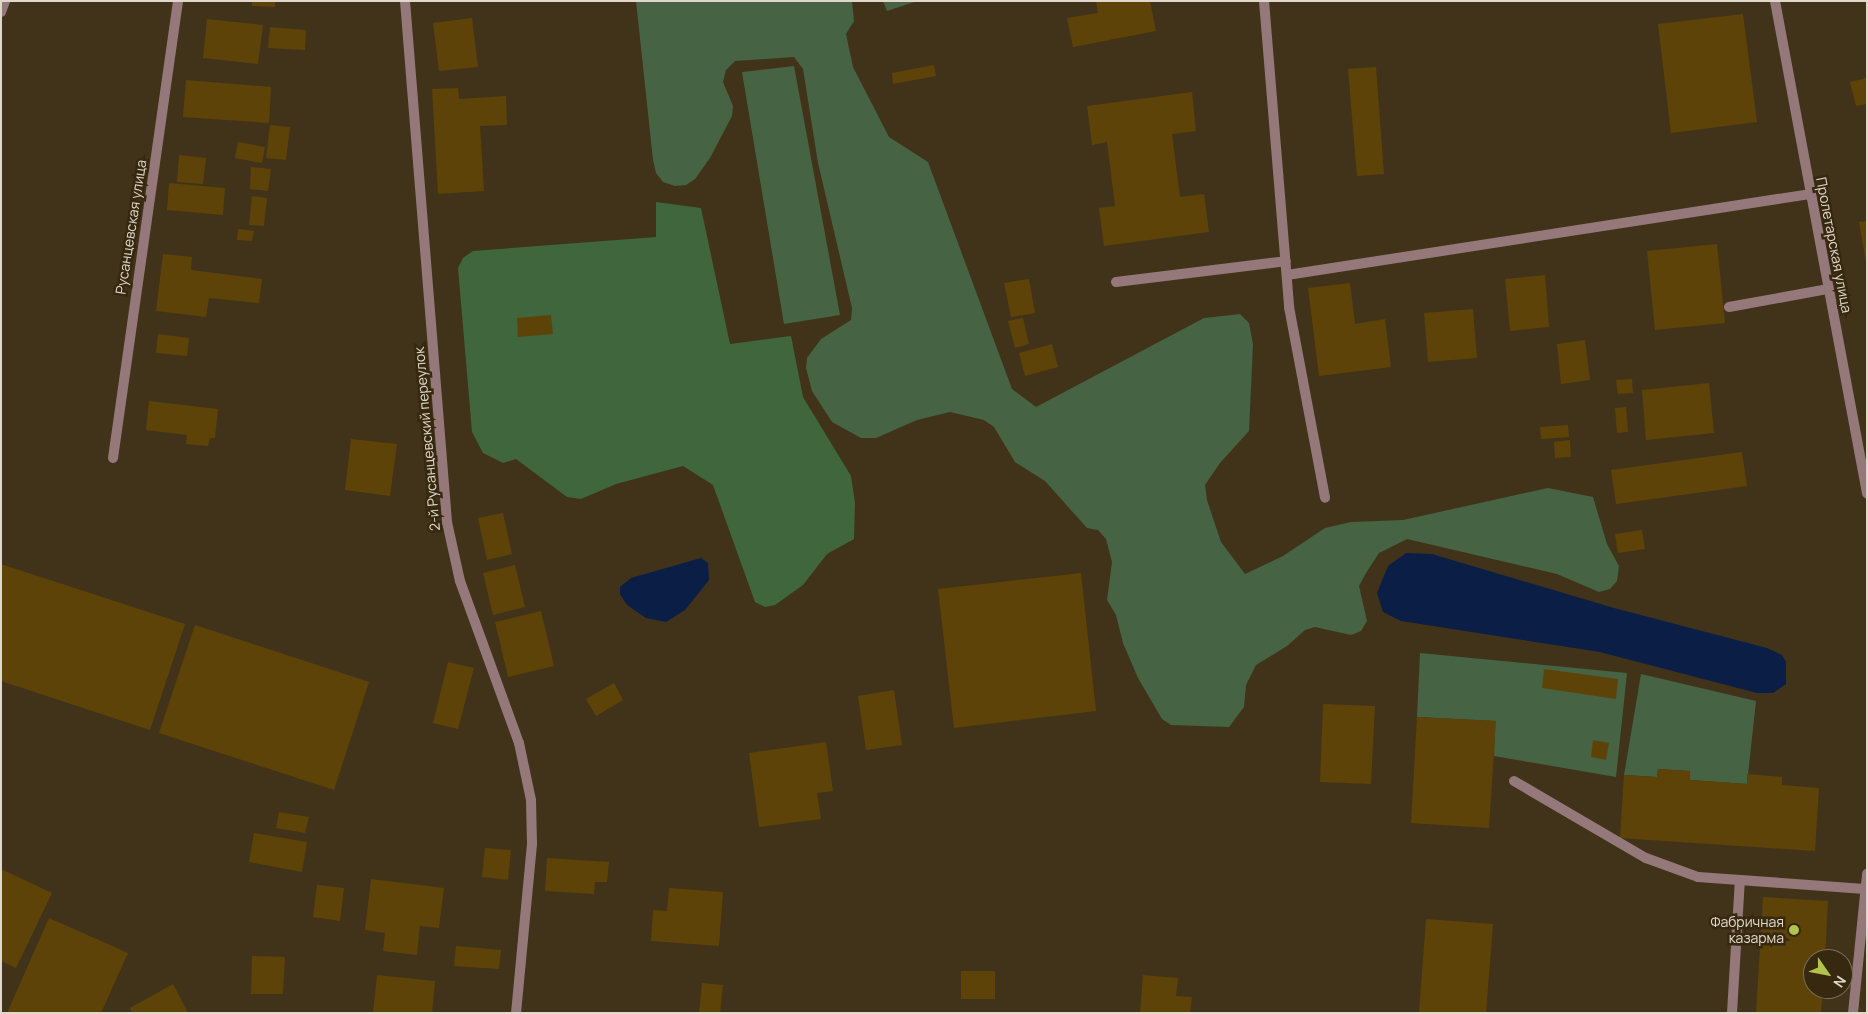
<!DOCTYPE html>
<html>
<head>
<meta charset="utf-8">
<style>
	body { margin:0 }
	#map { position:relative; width:1868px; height:1014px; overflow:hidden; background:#40331a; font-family:Manrope,sans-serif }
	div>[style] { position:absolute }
	.green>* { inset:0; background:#466343 }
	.forest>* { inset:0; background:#3f663c }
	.water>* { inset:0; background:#0a1e46 }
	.building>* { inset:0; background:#5e4308 }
	.lane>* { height:10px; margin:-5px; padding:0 5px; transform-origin:5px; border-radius:5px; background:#95797a }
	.street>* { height:10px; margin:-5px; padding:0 5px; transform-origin:5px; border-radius:5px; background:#95797a }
	.dots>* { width:14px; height:14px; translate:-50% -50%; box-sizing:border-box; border:2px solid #362910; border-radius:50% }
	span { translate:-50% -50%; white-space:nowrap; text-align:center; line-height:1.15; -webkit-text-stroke:5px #362910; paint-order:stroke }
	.street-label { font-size:14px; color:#e0d8ca }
	.poi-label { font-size:14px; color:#e0d8ca }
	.right { translate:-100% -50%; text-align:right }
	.frame { position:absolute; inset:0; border:2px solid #e0d8ca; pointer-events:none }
	.north { position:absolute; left:1803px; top:949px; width:50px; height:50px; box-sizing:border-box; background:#362910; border:1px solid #7a6f5a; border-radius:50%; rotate:123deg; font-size:14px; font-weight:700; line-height:20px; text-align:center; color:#e0d8ca }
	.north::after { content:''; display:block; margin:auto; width:18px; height:22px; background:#b2c34c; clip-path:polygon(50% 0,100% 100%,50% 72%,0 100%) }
</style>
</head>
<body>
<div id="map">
	<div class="green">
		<div style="clip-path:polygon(636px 1px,852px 1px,854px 21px,846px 34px,853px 67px,889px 137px,928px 162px,1012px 389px,1036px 407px,1204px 318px,1240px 314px,1249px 323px,1253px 344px,1249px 431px,1220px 463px,1205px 485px,1207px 500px,1221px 542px,1245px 574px,1283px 556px,1325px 528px,1351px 522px,1403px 520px,1548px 488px,1593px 497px,1607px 544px,1619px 566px,1617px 581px,1610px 589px,1599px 592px,1557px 574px,1407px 539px,1379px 553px,1366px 573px,1359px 586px,1367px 621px,1361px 631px,1351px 635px,1315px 627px,1305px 630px,1287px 646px,1256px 665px,1246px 685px,1244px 707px,1229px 727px,1171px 725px,1162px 719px,1138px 678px,1123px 643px,1116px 615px,1107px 600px,1112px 562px,1106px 539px,1098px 530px,1087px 528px,1045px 481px,1015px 462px,994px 427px,984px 420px,950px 412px,917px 420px,876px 438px,861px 438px,832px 422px,812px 391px,806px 368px,807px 358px,821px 339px,851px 320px,852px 308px,818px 163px,803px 69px,794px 57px,735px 61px,726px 70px,723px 82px,733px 106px,732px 116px,710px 158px,695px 179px,686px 185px,675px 186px,663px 182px,656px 173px,653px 160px)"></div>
		<div style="clip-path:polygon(883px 1px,917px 1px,887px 11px)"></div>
		<div style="clip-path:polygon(794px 66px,840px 315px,784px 324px,742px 72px)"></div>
		<div style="clip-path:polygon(1420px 653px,1627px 673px,1616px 777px,1494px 756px,1495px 721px,1417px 717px)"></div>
		<div style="clip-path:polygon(1641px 674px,1756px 701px,1747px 784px,1690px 780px,1690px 771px,1658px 769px,1657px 777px,1624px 775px)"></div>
	</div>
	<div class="forest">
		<div style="clip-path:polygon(656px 202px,701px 208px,730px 344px,791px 336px,803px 397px,851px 476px,855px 503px,854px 539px,827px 554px,803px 585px,775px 605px,765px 607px,755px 602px,713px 485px,683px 466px,616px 484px,581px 499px,567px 497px,516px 459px,503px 463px,483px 453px,472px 432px,458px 268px,463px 258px,473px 251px,656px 237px)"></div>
	</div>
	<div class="water">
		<div style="clip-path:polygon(1406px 553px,1432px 554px,1614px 608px,1767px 648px,1782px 655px,1786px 662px,1786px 684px,1773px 693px,1757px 693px,1600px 652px,1401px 621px,1383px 612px,1377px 593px,1388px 566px)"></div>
		<div style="clip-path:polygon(701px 558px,708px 563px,709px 580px,685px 610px,666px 622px,646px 618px,627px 605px,620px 594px,620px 587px,631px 578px)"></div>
	</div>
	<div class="building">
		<div style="clip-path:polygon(252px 1px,275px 1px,275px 7px,252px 6px)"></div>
		<div style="clip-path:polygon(1096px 1px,1150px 1px,1156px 31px,1073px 47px,1067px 18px,1098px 13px)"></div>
		<div style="clip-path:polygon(1743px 14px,1757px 122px,1671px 133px,1658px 24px)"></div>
		<div style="clip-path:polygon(472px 18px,478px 67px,439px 71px,433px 23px)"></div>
		<div style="clip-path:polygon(207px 19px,263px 25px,258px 64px,203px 58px)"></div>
		<div style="clip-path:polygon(270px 27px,306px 30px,305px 50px,268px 48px)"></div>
		<div style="clip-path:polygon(934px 65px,936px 76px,893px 84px,892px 73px)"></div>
		<div style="clip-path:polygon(1376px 67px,1384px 174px,1357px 176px,1348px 69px)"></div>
		<div style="clip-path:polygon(1867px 78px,1867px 104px,1856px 106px,1850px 82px)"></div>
		<div style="clip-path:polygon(186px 80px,271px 87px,269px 123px,183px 117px)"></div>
		<div style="clip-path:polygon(458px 88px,459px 99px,506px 96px,507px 125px,480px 126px,484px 191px,438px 194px,432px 89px)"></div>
		<div style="clip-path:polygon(1192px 92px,1196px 131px,1172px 134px,1180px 197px,1204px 194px,1209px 232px,1104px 246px,1099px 208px,1115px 206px,1107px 142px,1092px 145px,1087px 106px)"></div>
		<div style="clip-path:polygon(270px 125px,290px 127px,286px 160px,266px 158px)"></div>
		<div style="clip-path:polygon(238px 142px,265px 147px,262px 163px,235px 158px)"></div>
		<div style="clip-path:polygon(179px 155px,206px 158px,203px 184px,177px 182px)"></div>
		<div style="clip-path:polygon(251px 167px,271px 169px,268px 191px,250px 189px)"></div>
		<div style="clip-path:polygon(169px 183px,225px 188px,223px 215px,167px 210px)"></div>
		<div style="clip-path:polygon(252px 196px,267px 198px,264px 226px,249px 225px)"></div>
		<div style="clip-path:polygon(1867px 221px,1867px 262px,1866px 262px,1859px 222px)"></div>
		<div style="clip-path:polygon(238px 229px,254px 231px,252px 241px,237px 240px)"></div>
		<div style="clip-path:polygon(1717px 244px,1725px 323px,1655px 330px,1647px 251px)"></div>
		<div style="clip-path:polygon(163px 254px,192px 257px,191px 270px,262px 279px,259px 303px,209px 298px,206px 317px,156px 311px)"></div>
		<div style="clip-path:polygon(1545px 275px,1549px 327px,1510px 331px,1505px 279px)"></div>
		<div style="clip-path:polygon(1029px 279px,1035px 313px,1011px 317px,1004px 283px)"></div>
		<div style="clip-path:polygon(1350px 283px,1355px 324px,1385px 319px,1391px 367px,1319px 376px,1308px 288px)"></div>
		<div style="clip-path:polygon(1473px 309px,1477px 358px,1428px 362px,1424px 313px)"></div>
		<div style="clip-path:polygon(551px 315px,553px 334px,518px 337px,517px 318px)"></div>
		<div style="clip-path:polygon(1023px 318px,1029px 344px,1015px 348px,1008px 321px)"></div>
		<div style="clip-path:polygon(158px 334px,189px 338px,187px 356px,156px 353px)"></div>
		<div style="clip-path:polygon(1585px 340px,1590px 380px,1561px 384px,1557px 344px)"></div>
		<div style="clip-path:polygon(1052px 344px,1058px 367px,1025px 376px,1019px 353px)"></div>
		<div style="clip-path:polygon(1632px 379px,1633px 393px,1618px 394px,1616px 380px)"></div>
		<div style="clip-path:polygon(1709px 383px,1714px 433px,1646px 440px,1642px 390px)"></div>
		<div style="clip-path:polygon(149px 401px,218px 409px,215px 438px,210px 438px,208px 446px,186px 444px,187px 435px,146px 430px)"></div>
		<div style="clip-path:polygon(1626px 407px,1628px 432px,1617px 433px,1615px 408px)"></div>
		<div style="clip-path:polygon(1568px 425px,1569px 437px,1541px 439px,1540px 427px)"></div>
		<div style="clip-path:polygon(351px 439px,397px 444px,390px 496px,345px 490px)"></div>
		<div style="clip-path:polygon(1570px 440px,1571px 457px,1555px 458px,1554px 442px)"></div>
		<div style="clip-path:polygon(1742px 452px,1747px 486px,1616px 504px,1611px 470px)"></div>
		<div style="clip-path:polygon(503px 513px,512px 554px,487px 560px,478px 518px)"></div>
		<div style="clip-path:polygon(1642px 530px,1645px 549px,1618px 553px,1615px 534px)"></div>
		<div style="clip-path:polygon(1px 564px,185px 624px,150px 730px,1px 681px)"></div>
		<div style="clip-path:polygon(515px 565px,525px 607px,493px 615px,483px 573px)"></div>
		<div style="clip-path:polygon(1081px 573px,1096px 711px,954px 728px,938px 589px)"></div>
		<div style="clip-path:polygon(541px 611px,554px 666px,508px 677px,495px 622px)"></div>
		<div style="clip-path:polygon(195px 625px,369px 682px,334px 790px,159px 733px)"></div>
		<div style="clip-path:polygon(448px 662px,474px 668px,458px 729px,433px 723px)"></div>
		<div style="clip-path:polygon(1544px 669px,1618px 679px,1616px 699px,1542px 688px)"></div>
		<div style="clip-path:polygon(614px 683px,623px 700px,596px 716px,586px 699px)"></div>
		<div style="clip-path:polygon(894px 690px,902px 745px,866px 750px,858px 696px)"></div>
		<div style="clip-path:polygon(1323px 704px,1375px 706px,1371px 784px,1320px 782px)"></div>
		<div style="clip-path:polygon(1417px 717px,1496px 721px,1489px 828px,1411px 823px)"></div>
		<div style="clip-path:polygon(1593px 740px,1609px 743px,1606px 760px,1591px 757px)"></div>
		<div style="clip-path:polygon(826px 742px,833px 791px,817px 793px,821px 819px,759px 827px,749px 753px)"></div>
		<div style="clip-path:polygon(1658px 769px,1690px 771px,1690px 780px,1747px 784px,1747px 774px,1782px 777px,1782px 785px,1819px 788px,1815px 851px,1620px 838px,1624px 775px,1657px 777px)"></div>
		<div style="clip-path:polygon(279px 812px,309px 817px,305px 833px,276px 828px)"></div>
		<div style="clip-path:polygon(254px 833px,307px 842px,302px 872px,249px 862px)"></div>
		<div style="clip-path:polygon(485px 848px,511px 850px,508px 880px,482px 877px)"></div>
		<div style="clip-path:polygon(547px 858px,609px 862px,607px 882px,595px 882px,594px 894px,545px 891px)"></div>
		<div style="clip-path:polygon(1px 869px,52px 893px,16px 968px,1px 961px)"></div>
		<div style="clip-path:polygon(371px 879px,444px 888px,439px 928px,420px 926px,417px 955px,383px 951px,385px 933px,365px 930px)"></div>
		<div style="clip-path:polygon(317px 885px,344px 888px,340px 921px,313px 917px)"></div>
		<div style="clip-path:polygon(669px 888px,723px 892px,719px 946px,651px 941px,653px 910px,667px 911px)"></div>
		<div style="clip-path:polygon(1763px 897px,1828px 901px,1825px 959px,1813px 959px,1813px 989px,1823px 989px,1821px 1013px,1756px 1013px)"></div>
		<div style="clip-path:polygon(49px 918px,128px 953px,101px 1013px,7px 1013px)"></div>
		<div style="clip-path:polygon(1426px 919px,1493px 924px,1486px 1013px,1419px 1013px)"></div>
		<div style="clip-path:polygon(456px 946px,501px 950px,499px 969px,454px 966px)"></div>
		<div style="clip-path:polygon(252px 956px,285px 957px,283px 994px,251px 994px)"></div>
		<div style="clip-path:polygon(961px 971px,995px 971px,995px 999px,961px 999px)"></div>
		<div style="clip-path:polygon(377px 975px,435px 981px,432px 1013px,373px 1013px)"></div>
		<div style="clip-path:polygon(1143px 975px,1178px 978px,1176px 996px,1192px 997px,1190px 1013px,1140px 1013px)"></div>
		<div style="clip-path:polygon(702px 983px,723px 985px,720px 1013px,699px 1013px)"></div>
		<div style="clip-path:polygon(173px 984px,188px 1013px,132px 1013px,130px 1008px)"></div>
	</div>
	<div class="lane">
		<div style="left:1264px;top:1px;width:307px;rotate:85.3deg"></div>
		<div style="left:1289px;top:307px;width:194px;rotate:79.3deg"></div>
		<div style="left:1px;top:12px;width:12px;rotate:-70deg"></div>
		<div style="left:1287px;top:275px;width:529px;rotate:-8.8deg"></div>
		<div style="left:1116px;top:282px;width:171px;rotate:-7deg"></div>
		<div style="left:1729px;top:307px;width:101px;rotate:-10.3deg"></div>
		<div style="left:1514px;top:781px;width:153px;rotate:30.3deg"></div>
		<div style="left:1646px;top:858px;width:55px;rotate:20.1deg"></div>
		<div style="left:1698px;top:877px;width:167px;rotate:4.1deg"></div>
		<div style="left:1732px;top:1013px;width:133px;rotate:-86.6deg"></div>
	</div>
	<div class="street">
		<div style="left:405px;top:1px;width:523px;rotate:85.39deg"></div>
		<div style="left:447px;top:522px;width:60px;rotate:77.6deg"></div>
		<div style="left:460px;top:581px;width:172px;rotate:70deg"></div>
		<div style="left:519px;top:743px;width:58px;rotate:78.1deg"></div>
		<div style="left:531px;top:800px;width:44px;rotate:88.7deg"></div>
		<div style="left:532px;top:844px;width:170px;rotate:95.4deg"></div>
		<div style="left:1775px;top:1px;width:501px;rotate:79.41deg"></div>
		<div style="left:113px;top:458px;width:462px;rotate:-81.9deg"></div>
		<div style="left:1853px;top:1013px;width:140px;rotate:-84.2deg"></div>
	</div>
	<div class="dots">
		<div style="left:1794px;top:930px;background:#b2c34c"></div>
	</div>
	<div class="street-label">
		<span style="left:131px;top:227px;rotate:-81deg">Русанцевская улица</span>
		<span style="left:1834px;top:245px;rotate:79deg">Пролетарская улица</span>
		<span style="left:427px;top:439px;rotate:-95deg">2-й Русанцевский переулок</span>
	</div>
	<div class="poi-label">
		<span class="right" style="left:1784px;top:930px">Фабричная<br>казарма</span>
	</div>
	<div class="frame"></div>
	<div class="north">N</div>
</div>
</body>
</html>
